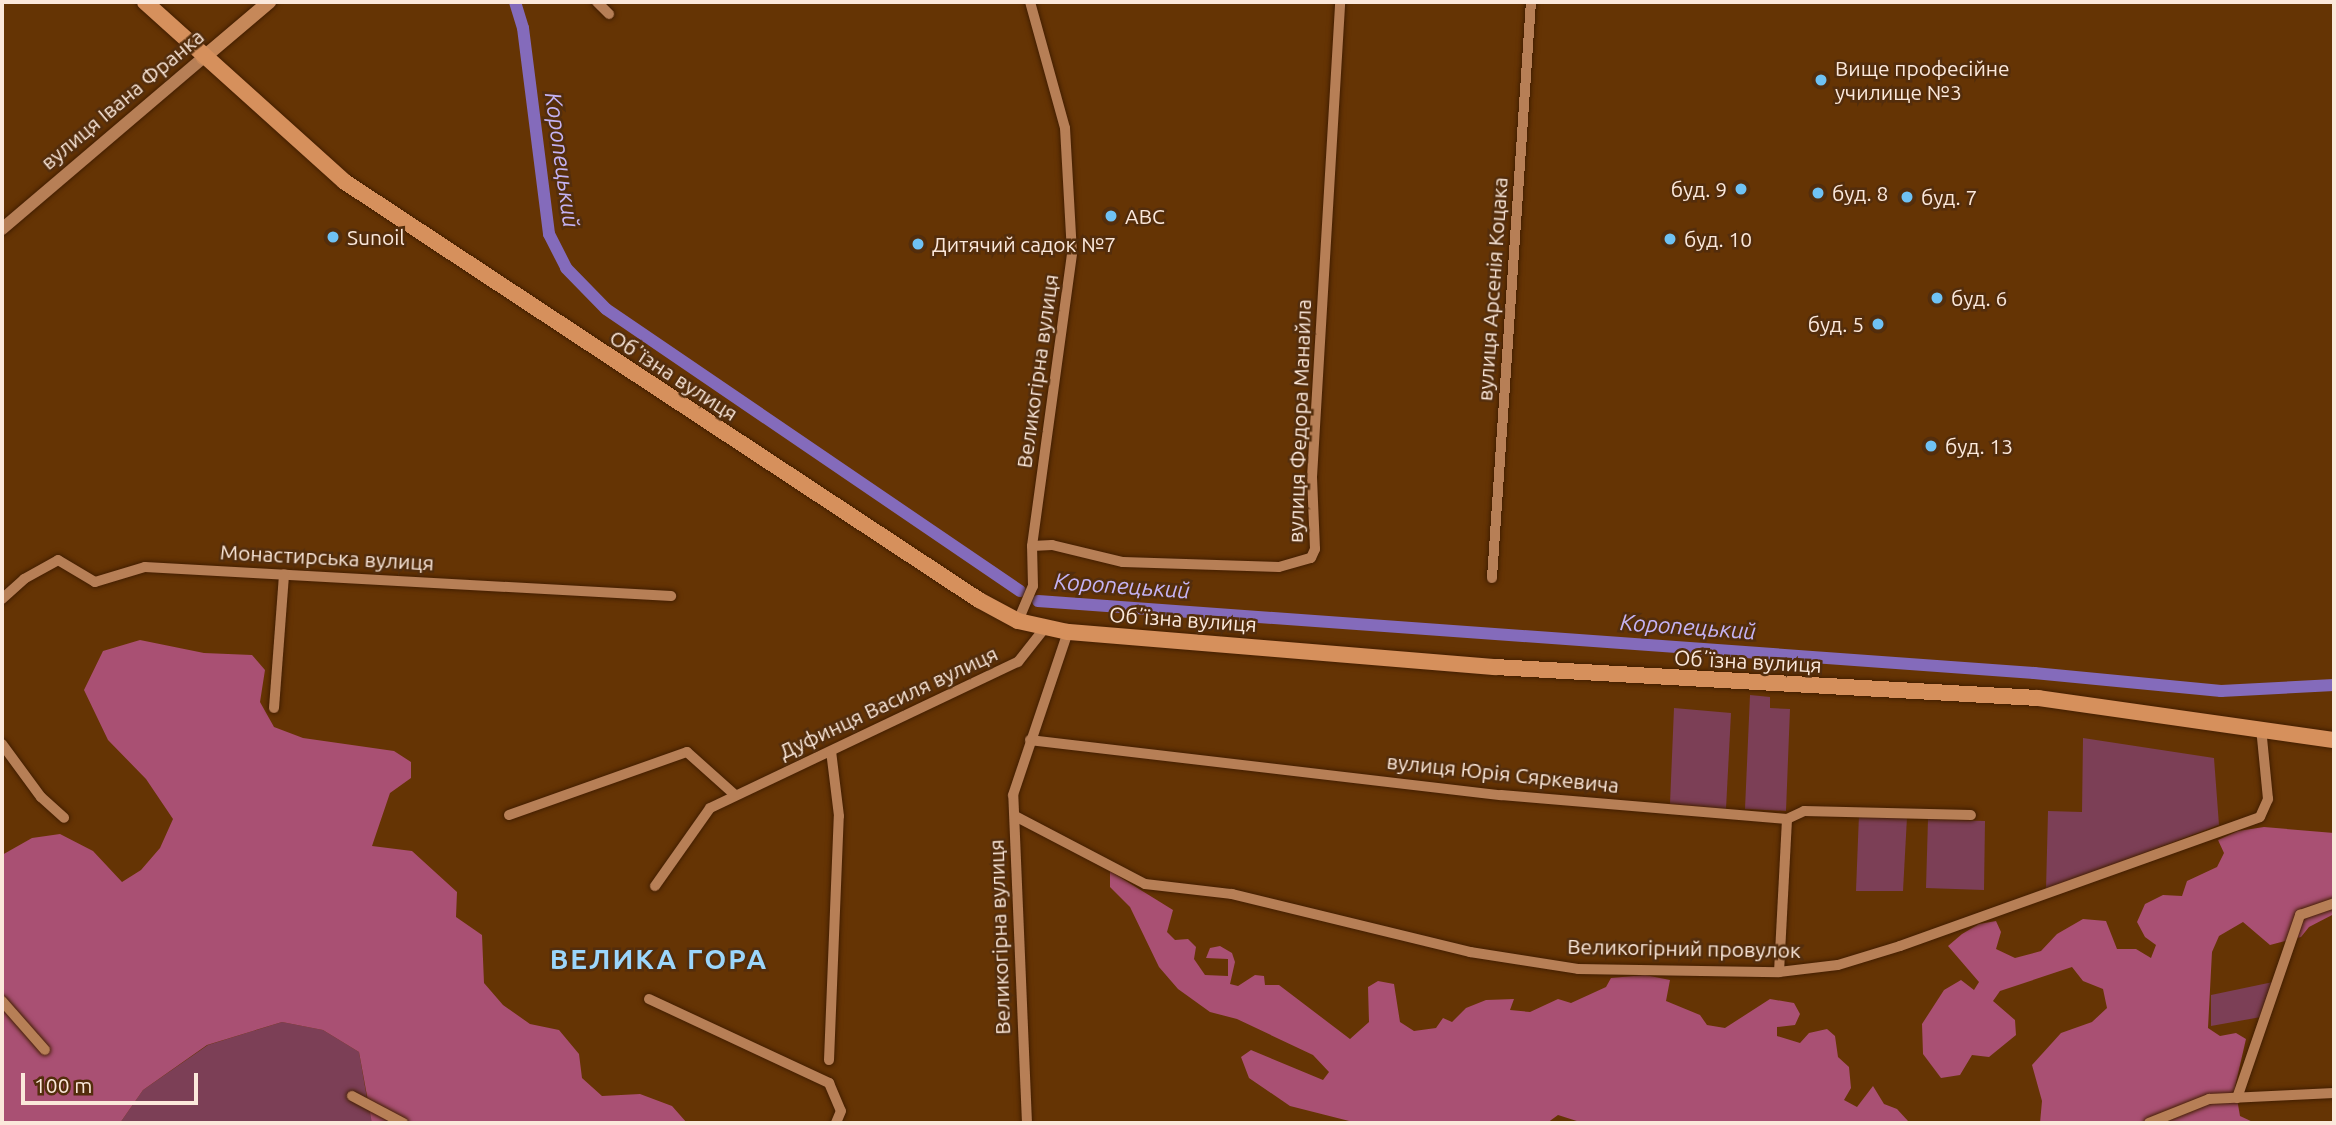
<!DOCTYPE html>
<html>
<head>
<meta charset="utf-8">
<style>
	body { margin:0 }
	#map { position:relative; width:2336px; height:1125px; overflow:hidden; background:#653404; font-family:Ubuntu,sans-serif }
	div>[style] { position:absolute }
	.green>* { inset:0; background:#7c3f56 }
	.forest>* { inset:0; background:#a95073 }
	.canal>* { height:12px; margin:-6px; padding:0 6px; transform-origin:6px; border-radius:6px; background:#846bbb }
	.roads { filter:drop-shadow(0 0 2px #421e00) drop-shadow(0 0 2px #421e00) }
	.minor>* { height:10px; margin:-5px; padding:0 5px; transform-origin:5px; border-radius:5px; background:#b77f56 }
	.tertiary>* { height:12px; margin:-6px; padding:0 6px; transform-origin:6px; border-radius:6px; background:#b77f56 }
	.secondary>* { height:14px; margin:-7px; padding:0 7px; transform-origin:7px; border-radius:7px; background:#c68859 }
	.primary>* { height:16px; margin:-8px; padding:0 8px; transform-origin:8px; border-radius:8px; background:#d6905c }
	.dots>* { width:19px; height:19px; translate:-50% -50%; box-sizing:border-box; border:4px solid #532d0c; border-radius:50% }
	span { translate:-50% -50%; white-space:nowrap; text-align:center; line-height:1.15; -webkit-text-stroke:5px #532d0c; paint-order:stroke }
	.poi-label { font-size:21px; color:#fbe8db }
	.left { translate:0 -50%; text-align:left }
	.right { translate:-100% -50%; text-align:right }
	.street-label { font-size:21px; color:#fbe8db }
	.water-label { font-size:23px; color:#c5b3f3; font-style:italic }
	.district-label { font-size:28px; color:#9bd6fb; font-weight:700; letter-spacing:2px }
	.frame { position:absolute; inset:0; border:4px solid #fbe8db; pointer-events:none }
	.scale { position:absolute; left:21px; top:1073px; width:177px; height:32px; box-sizing:border-box; border:4px solid #fbe8db; border-top:0; padding-left:9px; font-size:21px; line-height:24px; white-space:nowrap; color:#fbe8db; -webkit-text-stroke:5px #532d0c; paint-order:stroke }
</style>
</head>
<body>
<div id="map">
	<div class="green">
		<div style="clip-path:polygon(1750px 695px,1770px 697px,1770px 708px,1790px 709px,1786px 811px,1745px 809px)"></div>
		<div style="clip-path:polygon(1674px 708px,1731px 713px,1726px 809px,1670px 804px)"></div>
		<div style="clip-path:polygon(2083px 738px,2214px 758px,2219px 825px,2046px 890px,2048px 811px,2082px 812px)"></div>
		<div style="clip-path:polygon(1859px 814px,1907px 817px,1903px 891px,1856px 891px)"></div>
		<div style="clip-path:polygon(1928px 819px,1985px 821px,1984px 890px,1926px 888px)"></div>
		<div style="clip-path:polygon(2273px 982px,2261px 1017px,2211px 1026px,2211px 995px)"></div>
		<div style="clip-path:polygon(282px 1022px,323px 1030px,359px 1052px,369px 1110px,390px 1123px,120px 1123px,143px 1090px,208px 1045px)"></div>
	</div>
	<div class="forest">
		<div style="clip-path:polygon(140px 640px,204px 653px,252px 655px,265px 670px,260px 702px,274px 727px,303px 738px,394px 751px,411px 762px,411px 778px,390px 793px,372px 846px,412px 851px,457px 892px,456px 917px,482px 935px,484px 983px,503px 1005px,530px 1024px,559px 1030px,579px 1054px,582px 1078px,602px 1096px,640px 1094px,672px 1106px,687px 1123px,372px 1123px,359px 1052px,323px 1030px,282px 1022px,207px 1045px,143px 1090px,120px 1123px,2px 1123px,2px 855px,32px 838px,60px 834px,93px 851px,122px 882px,141px 870px,160px 848px,173px 819px,146px 779px,108px 740px,84px 690px,103px 651px)"></div>
		<div style="clip-path:polygon(2264px 827px,2334px 833px,2334px 914px,2309px 927px,2301px 937px,2270px 945px,2243px 922px,2219px 936px,2212px 952px,2208px 1028px,2220px 1036px,2236px 1033px,2246px 1039px,2235px 1087px,2240px 1116px,2255px 1123px,2040px 1123px,2042px 1101px,2032px 1065px,2061px 1033px,2092px 1022px,2107px 1008px,2103px 989px,2083px 981px,2072px 967px,2000px 991px,1993px 1001px,2015px 1020px,2016px 1035px,1989px 1057px,1972px 1055px,1960px 1075px,1941px 1078px,1923px 1054px,1922px 1024px,1944px 990px,1961px 980px,1974px 990px,1979px 982px,1948px 946px,1962px 934px,1979px 924px,1996px 921px,2001px 932px,1996px 949px,2015px 958px,2041px 951px,2057px 934px,2083px 919px,2106px 921px,2117px 949px,2136px 949px,2151px 958px,2156px 945px,2145px 937px,2137px 922px,2145px 904px,2163px 895px,2182px 896px,2187px 881px,2217px 867px,2224px 853px,2218px 840px,2238px 831px)"></div>
		<div style="clip-path:polygon(1110px 871px,1173px 910px,1167px 932px,1175px 940px,1188px 939px,1196px 947px,1194px 959px,1205px 975px,1228px 976px,1228px 959px,1206px 958px,1210px 948px,1220px 946px,1232px 953px,1235px 962px,1230px 984px,1238px 986px,1255px 975px,1264px 976px,1265px 985px,1279px 985px,1350px 1039px,1369px 1022px,1368px 987px,1378px 981px,1394px 984px,1400px 1022px,1414px 1031px,1436px 1028px,1443px 1018px,1452px 1022px,1466px 1008px,1486px 1000px,1514px 999px,1510px 1010px,1530px 1012px,1558px 999px,1571px 1003px,1606px 987px,1611px 978px,1645px 975px,1670px 980px,1666px 1001px,1700px 1015px,1707px 1025px,1725px 1028px,1770px 999px,1794px 1003px,1800px 1014px,1795px 1025px,1777px 1027px,1777px 1036px,1800px 1043px,1809px 1033px,1827px 1029px,1835px 1036px,1838px 1057px,1849px 1067px,1851px 1088px,1844px 1100px,1857px 1107px,1873px 1086px,1884px 1104px,1897px 1109px,1908px 1121px,1924px 1123px,1583px 1123px,1558px 1115px,1547px 1123px,1357px 1123px,1290px 1106px,1249px 1078px,1241px 1057px,1251px 1050px,1323px 1080px,1329px 1072px,1313px 1055px,1237px 1019px,1210px 1012px,1178px 989px,1159px 967px,1130px 907px,1110px 887px)"></div>
	</div>
	<div class="canal">
		<div style="left:515px;top:2px;width:27px;rotate:73deg"></div>
		<div style="left:523px;top:28px;width:208px;rotate:82.8deg"></div>
		<div style="left:549px;top:234px;width:38px;rotate:63deg"></div>
		<div style="left:566px;top:268px;width:57px;rotate:45.7deg"></div>
		<div style="left:606px;top:309px;width:501px;rotate:34.26deg"></div>
		<div style="left:1038px;top:601px;width:999px;rotate:4.13deg"></div>
		<div style="left:2034px;top:673px;width:188px;rotate:5.5deg"></div>
		<div style="left:2221px;top:691px;width:113px;rotate:-3deg"></div>
	</div>
	<div class="roads">
		<div class="minor">
			<div style="left:597px;top:2px;width:17px;rotate:45deg"></div>
			<div style="left:1032px;top:546px;width:20px;rotate:-3deg"></div>
			<div style="left:1052px;top:545px;width:73px;rotate:13.5deg"></div>
			<div style="left:1123px;top:562px;width:156px;rotate:1.8deg"></div>
			<div style="left:1279px;top:567px;width:33px;rotate:-16deg"></div>
			<div style="left:1311px;top:558px;width:10px;rotate:-66deg"></div>
			<div style="left:1315px;top:549px;width:72px;rotate:-92.4deg"></div>
			<div style="left:1312px;top:477px;width:476px;rotate:-86.6deg"></div>
			<div style="left:1492px;top:578px;width:577px;rotate:-86.13deg"></div>
			<div style="left:2px;top:599px;width:30px;rotate:-42deg"></div>
			<div style="left:24px;top:579px;width:39px;rotate:-29deg"></div>
			<div style="left:58px;top:560px;width:43px;rotate:30.7deg"></div>
			<div style="left:95px;top:582px;width:52px;rotate:-16.7deg"></div>
			<div style="left:145px;top:567px;width:527px;rotate:3.16deg"></div>
			<div style="left:1018px;top:621px;width:38px;rotate:-67deg"></div>
			<div style="left:1033px;top:586px;width:40px;rotate:-91.4deg"></div>
			<div style="left:1032px;top:546px;width:296px;rotate:-82.2deg"></div>
			<div style="left:1072px;top:253px;width:125px;rotate:-93.2deg"></div>
			<div style="left:1065px;top:128px;width:131px;rotate:-105.5deg"></div>
			<div style="left:274px;top:708px;width:134px;rotate:-85.7deg"></div>
			<div style="left:1030px;top:740px;width:474px;rotate:6.7deg"></div>
			<div style="left:1501px;top:795px;width:287px;rotate:4.8deg"></div>
			<div style="left:1787px;top:819px;width:19px;rotate:-25deg"></div>
			<div style="left:1804px;top:811px;width:167px;rotate:1.4deg"></div>
			<div style="left:2px;top:744px;width:66px;rotate:53.7deg"></div>
			<div style="left:41px;top:797px;width:31px;rotate:42deg"></div>
			<div style="left:509px;top:815px;width:189px;rotate:-19.5deg"></div>
			<div style="left:687px;top:752px;width:63px;rotate:41.8deg"></div>
			<div style="left:1015px;top:816px;width:147px;rotate:27.6deg"></div>
			<div style="left:1145px;top:884px;width:88px;rotate:6.6deg"></div>
			<div style="left:1232px;top:894px;width:245px;rotate:13.7deg"></div>
			<div style="left:1470px;top:952px;width:109px;rotate:8.9deg"></div>
			<div style="left:1578px;top:969px;width:201px;rotate:0.9deg"></div>
			<div style="left:1779px;top:972px;width:59px;rotate:-6.8deg"></div>
			<div style="left:1838px;top:965px;width:65px;rotate:-17deg"></div>
			<div style="left:1900px;top:946px;width:382px;rotate:-19.7deg"></div>
			<div style="left:2260px;top:817px;width:20px;rotate:-66deg"></div>
			<div style="left:2268px;top:799px;width:72px;rotate:-95.6deg"></div>
			<div style="left:655px;top:886px;width:95px;rotate:-54.8deg"></div>
			<div style="left:710px;top:808px;width:341px;rotate:-25.4deg"></div>
			<div style="left:1018px;top:662px;width:42px;rotate:-51.8deg"></div>
			<div style="left:1779px;top:972px;width:153px;rotate:-87deg"></div>
			<div style="left:649px;top:999px;width:199px;rotate:25deg"></div>
			<div style="left:829px;top:1083px;width:30px;rotate:67deg"></div>
			<div style="left:841px;top:1111px;width:13px;rotate:113deg"></div>
			<div style="left:2px;top:1001px;width:65px;rotate:48.7deg"></div>
			<div style="left:829px;top:1060px;width:244px;rotate:-87.7deg"></div>
			<div style="left:839px;top:816px;width:65px;rotate:-97deg"></div>
			<div style="left:352px;top:1096px;width:58px;rotate:27.9deg"></div>
			<div style="left:2237px;top:1098px;width:194px;rotate:-71deg"></div>
			<div style="left:2300px;top:915px;width:36px;rotate:-19deg"></div>
			<div style="left:1027px;top:1123px;width:328px;rotate:-92.4deg"></div>
			<div style="left:1013px;top:795px;width:172px;rotate:-71.4deg"></div>
			<div style="left:2149px;top:1123px;width:65px;rotate:-21.8deg"></div>
			<div style="left:2209px;top:1099px;width:125px;rotate:-2.7deg"></div>
		</div>
		<div class="tertiary">
			<div style="left:2px;top:229px;width:264px;rotate:-40.4deg"></div>
		</div>
		<div class="secondary">
			<div style="left:203px;top:58px;width:87px;rotate:-40.3deg"></div>
		</div>
		<div class="primary">
			<div style="left:145px;top:2px;width:269px;rotate:42deg"></div>
			<div style="left:345px;top:182px;width:759px;rotate:33.4deg"></div>
			<div style="left:979px;top:600px;width:44px;rotate:28.3deg"></div>
			<div style="left:1018px;top:621px;width:51px;rotate:12.4deg"></div>
			<div style="left:1068px;top:632px;width:428px;rotate:4.7deg"></div>
			<div style="left:1495px;top:667px;width:544px;rotate:3.27deg"></div>
			<div style="left:2038px;top:698px;width:299px;rotate:8.1deg"></div>
		</div>
	</div>
	<div class="dots">
		<div style="left:1821px;top:80px;background:#6fc2f4"></div>
		<div style="left:1741px;top:189px;background:#6fc2f4"></div>
		<div style="left:1818px;top:193px;background:#6fc2f4"></div>
		<div style="left:1907px;top:197px;background:#6fc2f4"></div>
		<div style="left:1111px;top:216px;background:#6fc2f4"></div>
		<div style="left:333px;top:237px;background:#6fc2f4"></div>
		<div style="left:1670px;top:239px;background:#6fc2f4"></div>
		<div style="left:918px;top:244px;background:#6fc2f4"></div>
		<div style="left:1937px;top:298px;background:#6fc2f4"></div>
		<div style="left:1878px;top:324px;background:#6fc2f4"></div>
		<div style="left:1931px;top:446px;background:#6fc2f4"></div>
	</div>
	<div class="poi-label">
		<span class="left" style="left:1835px;top:80px">Вище професійне<br>училище №3</span>
		<span class="right" style="left:1727px;top:189px">буд. 9</span>
		<span class="left" style="left:1832px;top:193px">буд. 8</span>
		<span class="left" style="left:1921px;top:197px">буд. 7</span>
		<span class="left" style="left:1125px;top:216px">АВС</span>
		<span class="left" style="left:347px;top:237px">Sunoil</span>
		<span class="left" style="left:1684px;top:239px">буд. 10</span>
		<span class="left" style="left:932px;top:244px">Дитячий садок №7</span>
		<span class="left" style="left:1951px;top:298px">буд. 6</span>
		<span class="right" style="left:1864px;top:324px">буд. 5</span>
		<span class="left" style="left:1945px;top:446px">буд. 13</span>
	</div>
	<div class="street-label">
		<span style="left:122px;top:99px;rotate:-40deg">вулиця Івана Франка</span>
		<span style="left:1492px;top:289px;rotate:-86deg">вулиця Арсенія Коцака</span>
		<span style="left:1037px;top:371px;rotate:-82deg">Великогірна вулиця</span>
		<span style="left:674px;top:375px;rotate:33deg">Обʼїзна вулиця</span>
		<span style="left:1299px;top:421px;rotate:-88deg">вулиця Федора Манайла</span>
		<span style="left:327px;top:557px;rotate:3deg">Монастирська вулиця</span>
		<span style="left:1183px;top:619px;rotate:4deg">Обʼїзна вулиця</span>
		<span style="left:1748px;top:661px;rotate:3deg">Обʼїзна вулиця</span>
		<span style="left:888px;top:702px;rotate:-25deg">Дуфинця Василя вулиця</span>
		<span style="left:1503px;top:773px;rotate:6deg">вулиця Юрія Сяркевича</span>
		<span style="left:999px;top:937px;rotate:-92deg">Великогірна вулиця</span>
		<span style="left:1684px;top:948px;rotate:1deg">Великогірний провулок</span>
	</div>
	<div class="water-label">
		<span style="left:562px;top:160px;rotate:82deg">Коропецький</span>
		<span style="left:1122px;top:586px;rotate:4deg">Коропецький</span>
		<span style="left:1688px;top:627px;rotate:4deg">Коропецький</span>
	</div>
	<div class="district-label">
		<span style="left:659px;top:959px">ВЕЛИКА ГОРА</span>
	</div>
	<div class="frame"></div>
	<div class="scale">100 m</div>
</div>
</body>
</html>
